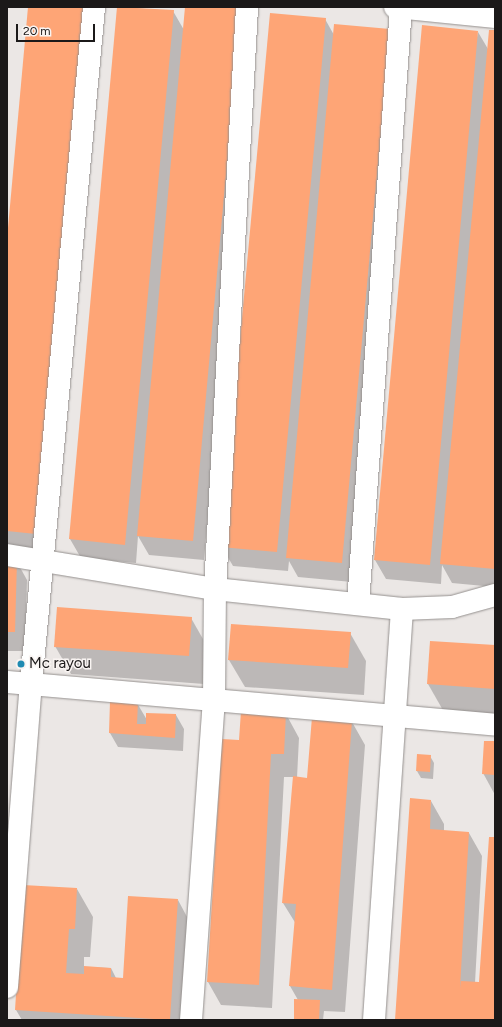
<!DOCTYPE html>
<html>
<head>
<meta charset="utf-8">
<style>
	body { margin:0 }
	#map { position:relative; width:502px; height:1027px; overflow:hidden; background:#ebe7e5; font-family:Figtree,sans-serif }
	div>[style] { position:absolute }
	.shadow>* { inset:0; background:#0003 }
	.building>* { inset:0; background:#fea576 }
	.roads { filter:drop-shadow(0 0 1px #95918f) drop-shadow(0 0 1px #95918f) }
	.minor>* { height:22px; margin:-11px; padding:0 11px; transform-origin:11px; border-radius:11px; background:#fff }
	.dots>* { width:11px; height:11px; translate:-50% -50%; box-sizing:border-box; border:2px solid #f9f4f2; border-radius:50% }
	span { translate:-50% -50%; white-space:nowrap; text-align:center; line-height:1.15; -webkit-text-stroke:3px #f9f4f2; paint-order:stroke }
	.poi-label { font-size:15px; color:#1b1919 }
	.left { translate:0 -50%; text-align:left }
	.frame { position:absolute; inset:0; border:8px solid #1b1919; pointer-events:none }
	.scale { position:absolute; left:16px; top:24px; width:79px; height:18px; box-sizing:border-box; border:2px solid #1b1919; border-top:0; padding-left:5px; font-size:12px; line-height:14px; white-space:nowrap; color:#1b1919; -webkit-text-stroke:3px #f9f4f2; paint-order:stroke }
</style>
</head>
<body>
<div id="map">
	<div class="shadow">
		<div style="clip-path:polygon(29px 7px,47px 552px,7px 549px,7px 250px)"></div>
		<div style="clip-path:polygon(118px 7px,173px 11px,184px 30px,186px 7px,233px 7px,252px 27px,204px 560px,149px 555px,138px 536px,136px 563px,81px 558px,70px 539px)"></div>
		<div style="clip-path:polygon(325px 19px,334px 35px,389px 30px,352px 582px,298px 577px,289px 561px,288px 571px,233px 566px,222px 547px)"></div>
		<div style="clip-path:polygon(495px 31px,495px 587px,452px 583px,442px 565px,441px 584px,386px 579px,375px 560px,478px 32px,488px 49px)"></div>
		<div style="clip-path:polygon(7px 560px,16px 560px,27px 580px,25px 651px,7px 651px)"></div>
		<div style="clip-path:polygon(191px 618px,207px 646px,204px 684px,71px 674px,55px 646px)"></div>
		<div style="clip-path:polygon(350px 633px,366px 661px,364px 695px,245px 687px,229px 660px)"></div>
		<div style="clip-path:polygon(431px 642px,495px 646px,495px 715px,444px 712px,428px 684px)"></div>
		<div style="clip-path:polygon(137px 703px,147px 720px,176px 715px,184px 729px,183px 751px,118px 747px,110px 733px)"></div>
		<div style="clip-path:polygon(286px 714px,299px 738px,297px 778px,308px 779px,352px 722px,365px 745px,345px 1012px,324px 1011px,323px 1020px,295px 1020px,298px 1000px,290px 986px,296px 924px,283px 903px,294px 777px,284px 777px,272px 1008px,221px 1005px,208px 982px,223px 740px,240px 741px)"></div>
		<div style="clip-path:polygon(495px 742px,495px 795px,483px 773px)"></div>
		<div style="clip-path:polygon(418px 755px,430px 756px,434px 763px,433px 779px,421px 778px,417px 771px)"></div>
		<div style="clip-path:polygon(431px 801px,444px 824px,444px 831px,469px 833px,482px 856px,475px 983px,480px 984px,495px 838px,495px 1020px,396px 1020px)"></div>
		<div style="clip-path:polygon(77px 889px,93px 917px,90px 957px,84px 957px,84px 967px,111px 968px,116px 978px,124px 979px,178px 900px,193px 928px,188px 1020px,22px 1020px,16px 1010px)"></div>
	</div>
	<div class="building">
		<div style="clip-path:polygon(28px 7px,84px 7px,36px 534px,7px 531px,7px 239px)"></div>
		<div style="clip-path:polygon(117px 7px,174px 10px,125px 545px,69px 539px)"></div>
		<div style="clip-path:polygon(185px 7px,241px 7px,193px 541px,137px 536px)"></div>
		<div style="clip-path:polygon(270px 13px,326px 18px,277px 552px,221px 547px)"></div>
		<div style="clip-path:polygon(334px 24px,390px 29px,342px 563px,286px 558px)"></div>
		<div style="clip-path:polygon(422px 25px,478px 31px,430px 565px,374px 560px)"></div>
		<div style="clip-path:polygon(489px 30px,495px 30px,495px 569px,440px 564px)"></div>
		<div style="clip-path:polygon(7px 559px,17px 560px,15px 632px,7px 632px)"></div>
		<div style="clip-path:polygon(57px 607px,192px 617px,189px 656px,54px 647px)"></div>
		<div style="clip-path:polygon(231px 624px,351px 632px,348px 668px,228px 660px)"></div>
		<div style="clip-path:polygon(430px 641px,495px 645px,495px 689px,427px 684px)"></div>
		<div style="clip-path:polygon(110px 701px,138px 702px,137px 724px,146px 724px,146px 713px,176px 714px,175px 738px,109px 733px)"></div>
		<div style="clip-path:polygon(241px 711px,286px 713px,284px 754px,271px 754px,259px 985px,207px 982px,222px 739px,239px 740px)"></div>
		<div style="clip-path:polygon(312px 717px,352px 721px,332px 990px,289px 986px,296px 904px,282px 903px,293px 776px,307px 778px)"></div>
		<div style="clip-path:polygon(484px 741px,495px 741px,495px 775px,482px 774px)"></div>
		<div style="clip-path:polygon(417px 754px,431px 755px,430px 772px,416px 771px)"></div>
		<div style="clip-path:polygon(410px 798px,431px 800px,430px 829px,469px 832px,460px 988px,461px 981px,479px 982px,489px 837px,495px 837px,495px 1020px,395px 1020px)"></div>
		<div style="clip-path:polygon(23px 885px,77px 888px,75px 929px,69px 929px,66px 973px,84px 974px,84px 966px,111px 968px,111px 977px,123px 978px,128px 896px,178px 899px,170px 1020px,15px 1010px)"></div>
		<div style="clip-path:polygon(294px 999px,320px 1000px,319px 1020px,294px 1020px)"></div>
	</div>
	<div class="roads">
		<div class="minor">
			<div style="left:395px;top:7px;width:100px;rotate:5.7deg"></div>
			<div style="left:7px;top:555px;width:211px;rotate:9.3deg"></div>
			<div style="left:215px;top:589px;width:188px;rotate:6.1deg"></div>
			<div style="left:402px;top:609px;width:50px;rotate:-2.3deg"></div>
			<div style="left:452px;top:607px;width:45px;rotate:-15.6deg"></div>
			<div style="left:358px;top:603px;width:597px;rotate:-85.87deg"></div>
			<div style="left:7px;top:682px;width:490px;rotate:5deg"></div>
			<div style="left:7px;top:987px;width:304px;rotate:-85.5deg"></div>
			<div style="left:31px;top:684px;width:680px;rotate:-84.68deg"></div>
			<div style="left:191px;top:1020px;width:321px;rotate:-85.9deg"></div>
			<div style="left:214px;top:700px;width:111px;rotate:-89.5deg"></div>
			<div style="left:215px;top:589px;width:583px;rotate:-86.85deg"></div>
			<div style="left:374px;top:1020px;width:412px;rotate:-86.1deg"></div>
		</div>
	</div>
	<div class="dots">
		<div style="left:21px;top:664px;background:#208bb2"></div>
	</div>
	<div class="poi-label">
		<span class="left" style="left:29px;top:664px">Mc rayou</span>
	</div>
	<div class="frame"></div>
	<div class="scale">20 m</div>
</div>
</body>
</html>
